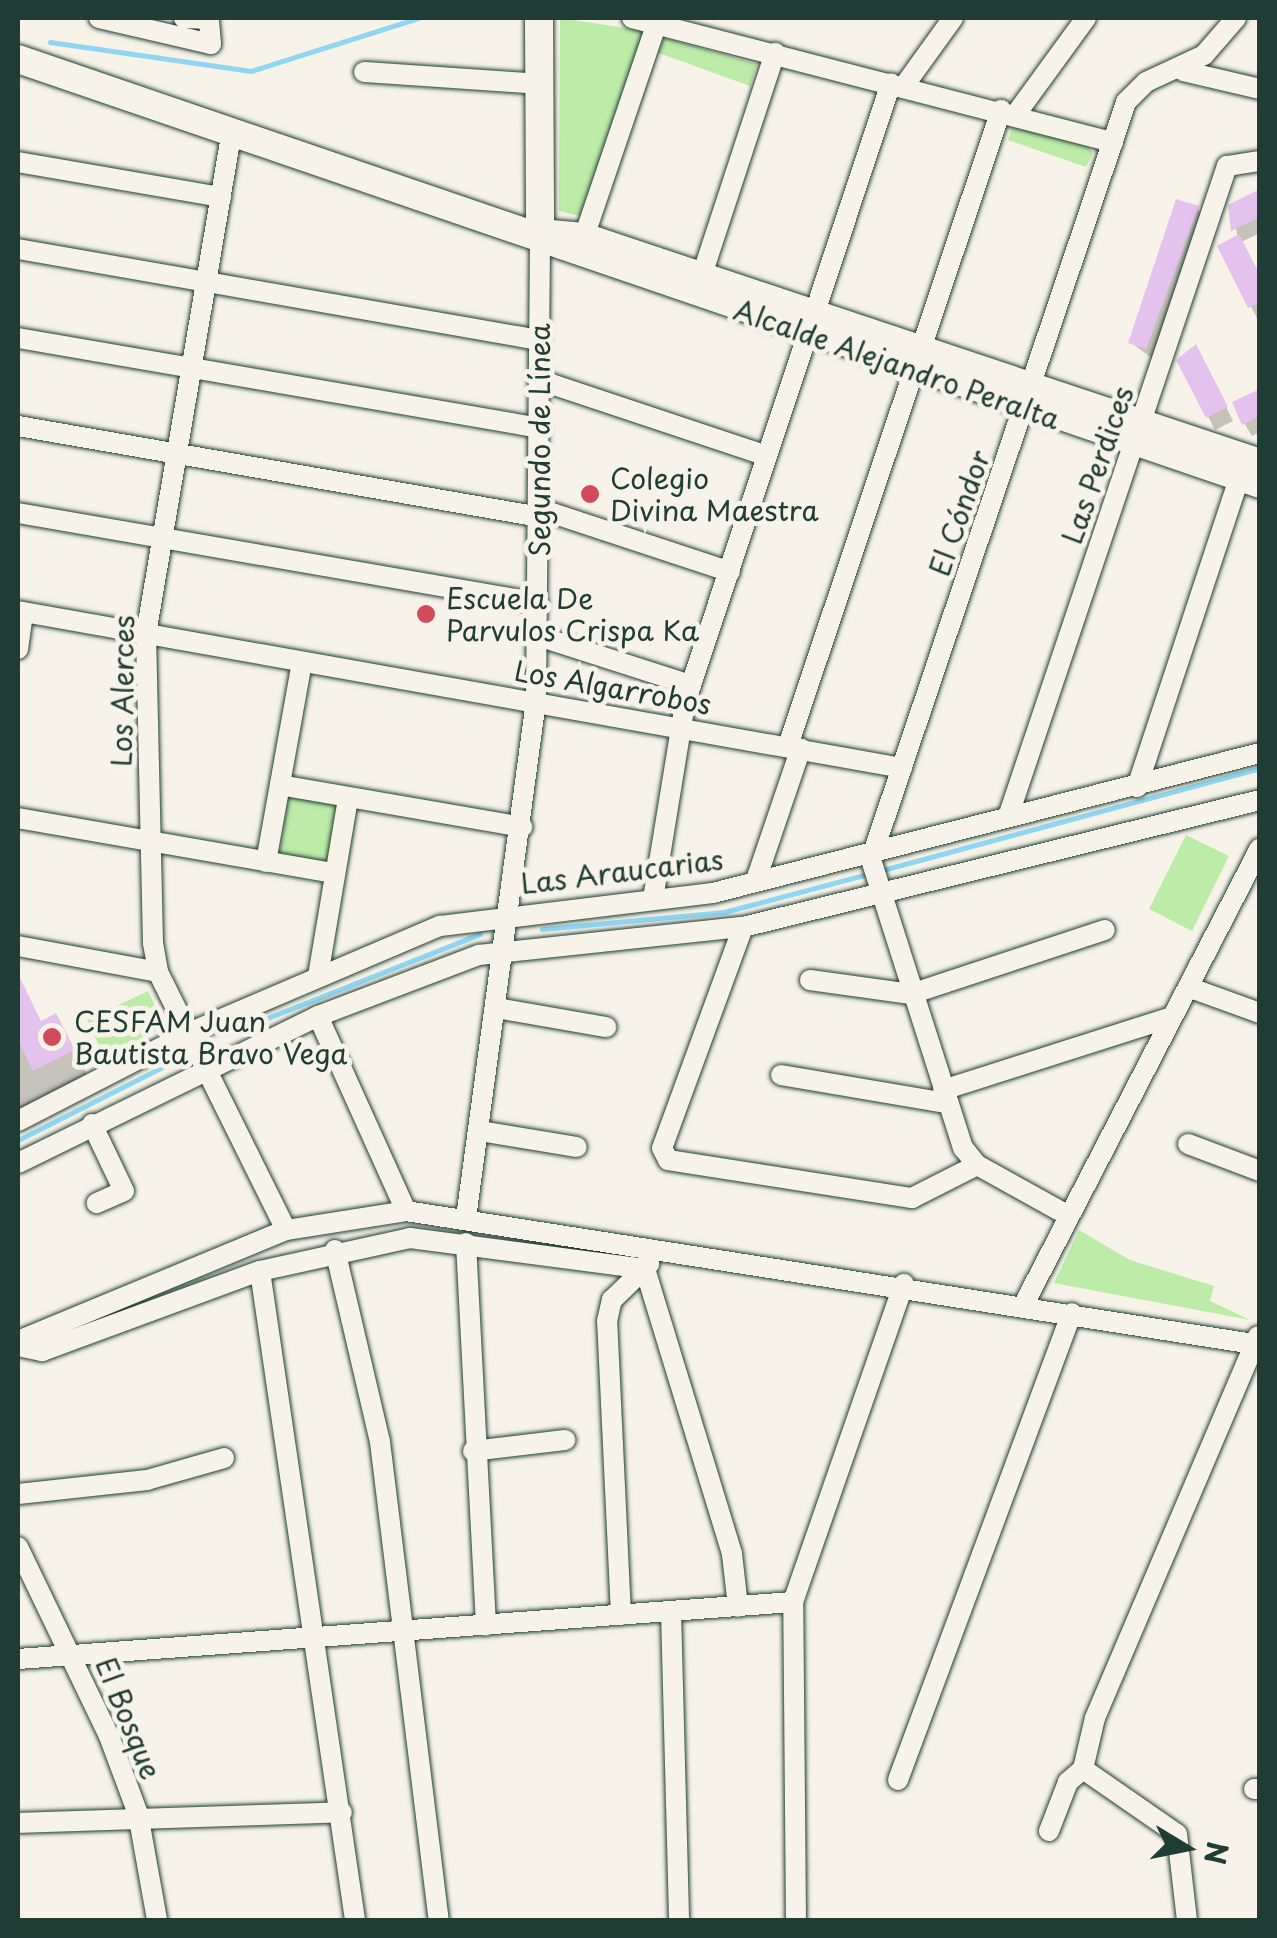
<!DOCTYPE html>
<html>
<head>
<meta charset="utf-8">
<style>
	body { margin:0 }
	#map { position:relative; width:1277px; height:1938px; overflow:hidden; background:#f7f3e8; font-family:"Playpen Sans",sans-serif }
	div>[style] { position:absolute }
	.green>* { inset:0; background:#bdeba8 }
	.shadow>* { inset:0; background:#0003 }
	.stream>* { height:5px; margin:-2.5px; padding:0 2.5px; transform-origin:2.5px; border-radius:2.5px; background:#90d5f2 }
	.building>* { inset:0; background:#e4c2ee }
	.roads { filter:drop-shadow(0 0 2px #1f3d34) drop-shadow(0 0 2px #1f3d34) }
	.minor>* { height:20px; margin:-10px; padding:0 10px; transform-origin:10px; border-radius:10px; background:#f7f3e8 }
	.major>* { height:28px; margin:-14px; padding:0 14px; transform-origin:14px; border-radius:14px; background:#f7f3e8 }
	.dots>* { width:28px; height:28px; translate:-50% -50%; box-sizing:border-box; border:5px solid #f7f3e8; border-radius:50% }
	span { translate:-50% -50%; white-space:nowrap; text-align:center; line-height:1.15; -webkit-text-stroke:10px #f7f3e8; paint-order:stroke }
	.street-label { font-size:28px; color:#1f3d34 }
	.poi-label { font-size:28px; color:#1f3d34 }
	.left { translate:0 -50%; text-align:left }
	.frame { position:absolute; inset:0; border:20px solid #1f3d34; pointer-events:none }
	.north { position:absolute; left:1137px; top:1798px; width:100px; height:100px; -webkit-text-stroke:8px #f7f3e8; paint-order:stroke; rotate:100deg; font-size:28px; font-weight:700; line-height:40px; text-align:center; color:#1f3d34 }
	.north::after { content:''; display:block; margin:auto; width:35px; height:45px; background:#1f3d34; clip-path:polygon(50% 0,100% 100%,50% 72%,0 100%) }
</style>
</head>
<body>
<div id="map">
	<div class="green">
		<div style="clip-path:polygon(560px 18px,645px 31px,580px 216px,559px 211px)"></div>
		<div style="clip-path:polygon(665px 38px,757px 64px,750px 86px,656px 52px)"></div>
		<div style="clip-path:polygon(1012px 127px,1089px 147px,1093px 153px,1086px 167px,1008px 140px)"></div>
		<div style="clip-path:polygon(289px 795px,342px 802px,330px 862px,279px 855px)"></div>
		<div style="clip-path:polygon(1186px 835px,1229px 856px,1192px 931px,1149px 909px)"></div>
		<div style="clip-path:polygon(148px 991px,165px 1027px,104px 1056px,87px 1020px)"></div>
		<div style="clip-path:polygon(1079px 1230px,1130px 1260px,1214px 1286px,1210px 1301px,1250px 1320px,1054px 1283px)"></div>
	</div>
	<div class="shadow">
		<div style="clip-path:polygon(1260px 192px,1260px 233px,1241px 242px,1260px 279px,1258px 320px,1220px 247px,1238px 238px,1231px 206px)"></div>
		<div style="clip-path:polygon(1197px 208px,1205px 221px,1157px 362px,1130px 342px)"></div>
		<div style="clip-path:polygon(1180px 360px,1203px 360px,1233px 421px,1215px 430px)"></div>
		<div style="clip-path:polygon(1260px 391px,1260px 432px,1252px 436px,1244px 423px)"></div>
		<div style="clip-path:polygon(18px 987px,42px 1024px,71px 1043px,88px 1077px,18px 1113px)"></div>
	</div>
	<div class="stream">
		<div style="left:50px;top:42px;width:203px;rotate:8.2deg"></div>
		<div style="left:251px;top:71px;width:175px;rotate:-17.6deg"></div>
		<div style="left:879px;top:871px;width:395px;rotate:-15.1deg"></div>
		<div style="left:542px;top:929px;width:183px;rotate:-5.3deg"></div>
		<div style="left:724px;top:912px;width:149px;rotate:-14.8deg"></div>
		<div style="left:227px;top:1034px;width:272px;rotate:-21.6deg"></div>
		<div style="left:18px;top:1140px;width:186px;rotate:-26.8deg"></div>
	</div>
	<div class="building">
		<div style="clip-path:polygon(1260px 189px,1260px 217px,1231px 231px,1228px 205px)"></div>
		<div style="clip-path:polygon(1176px 199px,1199px 206px,1146px 349px,1128px 343px)"></div>
		<div style="clip-path:polygon(1239px 234px,1260px 275px,1260px 303px,1248px 308px,1217px 246px)"></div>
		<div style="clip-path:polygon(1196px 344px,1228px 407px,1206px 418px,1176px 360px)"></div>
		<div style="clip-path:polygon(1260px 389px,1260px 416px,1242px 425px,1232px 402px)"></div>
		<div style="clip-path:polygon(18px 974px,41px 1021px,56px 1013px,75px 1050px,33px 1071px,18px 1040px)"></div>
	</div>
	<div class="roads">
		<div class="minor">
			<div style="left:99px;top:18px;width:115px;rotate:13.1deg"></div>
			<div style="left:211px;top:44px;width:25px;rotate:-95deg"></div>
			<div style="left:209px;top:19px;width:25px;rotate:-178deg"></div>
			<div style="left:632px;top:18px;width:497px;rotate:14.5deg"></div>
			<div style="left:1183px;top:71px;width:79px;rotate:13.2deg"></div>
			<div style="left:364px;top:72px;width:175px;rotate:3.9deg"></div>
			<div style="left:904px;top:86px;width:84px;rotate:-54.2deg"></div>
			<div style="left:1016px;top:114px;width:119px;rotate:-53.9deg"></div>
			<div style="left:232px;top:130px;width:511px;rotate:99.68deg"></div>
			<div style="left:146px;top:634px;width:309px;rotate:88.7deg"></div>
			<div style="left:153px;top:943px;width:29px;rotate:80deg"></div>
			<div style="left:158px;top:972px;width:288px;rotate:63.6deg"></div>
			<div style="left:18px;top:162px;width:206px;rotate:9.8deg"></div>
			<div style="left:584px;top:237px;width:226px;rotate:-71.2deg"></div>
			<div style="left:18px;top:249px;width:529px;rotate:9.91deg"></div>
			<div style="left:702px;top:275px;width:234px;rotate:-71.8deg"></div>
			<div style="left:18px;top:338px;width:530px;rotate:9.78deg"></div>
			<div style="left:539px;top:380px;width:240px;rotate:18.4deg"></div>
			<div style="left:18px;top:426px;width:530px;rotate:9.89deg"></div>
			<div style="left:540px;top:509px;width:200px;rotate:18.3deg"></div>
			<div style="left:18px;top:513px;width:528px;rotate:9.82deg"></div>
			<div style="left:18px;top:611px;width:898px;rotate:10.07deg"></div>
			<div style="left:538px;top:636px;width:161px;rotate:17.8deg"></div>
			<div style="left:18px;top:649px;width:37px;rotate:-82deg"></div>
			<div style="left:788px;top:746px;width:671px;rotate:-71.48deg"></div>
			<div style="left:280px;top:785px;width:246px;rotate:9.8deg"></div>
			<div style="left:1137px;top:787px;width:325px;rotate:-71.7deg"></div>
			<div style="left:1009px;top:814px;width:684px;rotate:-71.41deg"></div>
			<div style="left:1227px;top:166px;width:33px;rotate:-9deg"></div>
			<div style="left:18px;top:818px;width:320px;rotate:9.9deg"></div>
			<div style="left:266px;top:862px;width:203px;rotate:-79.8deg"></div>
			<div style="left:756px;top:880px;width:139px;rotate:-71.2deg"></div>
			<div style="left:653px;top:899px;width:199px;rotate:-80.7deg"></div>
			<div style="left:685px;top:703px;width:653px;rotate:-71.62deg"></div>
			<div style="left:743px;top:927px;width:235px;rotate:110.1deg"></div>
			<div style="left:662px;top:1148px;width:13px;rotate:63deg"></div>
			<div style="left:668px;top:1160px;width:247px;rotate:8.9deg"></div>
			<div style="left:912px;top:1198px;width:73px;rotate:-26.9deg"></div>
			<div style="left:18px;top:946px;width:142px;rotate:10.5deg"></div>
			<div style="left:318px;top:976px;width:181px;rotate:-80.4deg"></div>
			<div style="left:810px;top:980px;width:102px;rotate:7.9deg"></div>
			<div style="left:911px;top:994px;width:204px;rotate:-18.3deg"></div>
			<div style="left:1188px;top:987px;width:77px;rotate:19.9deg"></div>
			<div style="left:497px;top:1008px;width:111px;rotate:9.9deg"></div>
			<div style="left:318px;top:1016px;width:214px;rotate:65.7deg"></div>
			<div style="left:781px;top:1075px;width:167px;rotate:9.6deg"></div>
			<div style="left:943px;top:1090px;width:240px;rotate:-17.7deg"></div>
			<div style="left:18px;top:1121px;width:195px;rotate:-27.2deg"></div>
			<div style="left:191px;top:1032px;width:271px;rotate:-23.1deg"></div>
			<div style="left:440px;top:926px;width:275px;rotate:-6.9deg"></div>
			<div style="left:713px;top:893px;width:565px;rotate:-14.36deg"></div>
			<div style="left:92px;top:1124px;width:74px;rotate:64.5deg"></div>
			<div style="left:124px;top:1191px;width:30px;rotate:156deg"></div>
			<div style="left:480px;top:1131px;width:98px;rotate:9.4deg"></div>
			<div style="left:1188px;top:1144px;width:77px;rotate:20.6deg"></div>
			<div style="left:18px;top:1163px;width:334px;rotate:-26.1deg"></div>
			<div style="left:318px;top:1016px;width:172px;rotate:-20.8deg"></div>
			<div style="left:479px;top:955px;width:265px;rotate:-6.1deg"></div>
			<div style="left:743px;top:927px;width:532px;rotate:-13.8deg"></div>
			<div style="left:1069px;top:1216px;width:105px;rotate:-151deg"></div>
			<div style="left:977px;top:1165px;width:22px;rotate:-129deg"></div>
			<div style="left:963px;top:1148px;width:303px;rotate:-107.7deg"></div>
			<div style="left:871px;top:859px;width:799px;rotate:-71.38deg"></div>
			<div style="left:1126px;top:102px;width:28px;rotate:-45deg"></div>
			<div style="left:1146px;top:82px;width:64px;rotate:-25deg"></div>
			<div style="left:1204px;top:55px;width:49px;rotate:-49.1deg"></div>
			<div style="left:466px;top:1218px;width:522px;rotate:-82.29deg"></div>
			<div style="left:536px;top:701px;width:468px;rotate:-89.5deg"></div>
			<div style="left:466px;top:1243px;width:383px;rotate:87deg"></div>
			<div style="left:335px;top:1250px;width:197px;rotate:76.8deg"></div>
			<div style="left:380px;top:1442px;width:482px;rotate:83deg"></div>
			<div style="left:645px;top:1269px;width:298px;rotate:73deg"></div>
			<div style="left:732px;top:1554px;width:53px;rotate:83.5deg"></div>
			<div style="left:260px;top:1271px;width:656px;rotate:81.67deg"></div>
			<div style="left:1024px;top:1304px;width:513px;rotate:-62.64deg"></div>
			<div style="left:18px;top:1341px;width:290px;rotate:-22.5deg"></div>
			<div style="left:286px;top:1230px;width:121px;rotate:-9deg"></div>
			<div style="left:406px;top:1211px;width:864px;rotate:8.92deg"></div>
			<div style="left:18px;top:1346px;width:25px;rotate:12deg"></div>
			<div style="left:42px;top:1351px;width:232px;rotate:-20.2deg"></div>
			<div style="left:260px;top:1271px;width:154px;rotate:-12.4deg"></div>
			<div style="left:410px;top:1238px;width:237px;rotate:7.5deg"></div>
			<div style="left:473px;top:1451px;width:93px;rotate:-6.8deg"></div>
			<div style="left:18px;top:1494px;width:130px;rotate:-6.2deg"></div>
			<div style="left:147px;top:1480px;width:80px;rotate:-15.9deg"></div>
			<div style="left:18px;top:1547px;width:210px;rotate:64.3deg"></div>
			<div style="left:109px;top:1736px;width:83px;rotate:69.6deg"></div>
			<div style="left:138px;top:1814px;width:108px;rotate:79.8deg"></div>
			<div style="left:671px;top:1611px;width:309px;rotate:88.5deg"></div>
			<div style="left:621px;top:1615px;width:294px;rotate:-92.7deg"></div>
			<div style="left:607px;top:1321px;width:22px;rotate:-77deg"></div>
			<div style="left:612px;top:1300px;width:52px;rotate:-44.2deg"></div>
			<div style="left:18px;top:1659px;width:777px;rotate:-4.21deg"></div>
			<div style="left:1083px;top:1769px;width:52px;rotate:-76.8deg"></div>
			<div style="left:1095px;top:1718px;width:415px;rotate:-66.9deg"></div>
			<div style="left:1083px;top:1769px;width:114px;rotate:34.7deg"></div>
			<div style="left:1177px;top:1834px;width:87px;rotate:83.4deg"></div>
			<div style="left:898px;top:1780px;width:498px;rotate:-69.6deg"></div>
			<div style="left:1254px;top:1789px;width:6px"></div>
			<div style="left:18px;top:1823px;width:324px;rotate:-1.9deg"></div>
			<div style="left:1049px;top:1831px;width:53px;rotate:-68.8deg"></div>
			<div style="left:1068px;top:1782px;width:20px;rotate:-41deg"></div>
			<div style="left:796px;top:1920px;width:318px;rotate:-90.5deg"></div>
			<div style="left:793px;top:1602px;width:337px;rotate:-70.8deg"></div>
		</div>
		<div class="major">
			<div style="left:539px;top:18px;width:215px;rotate:89.7deg"></div>
			<div style="left:18px;top:59px;width:1313px;rotate:18.89deg"></div>
			<div style="left:540px;top:233px;width:44px;rotate:5.2deg"></div>
			<div style="left:584px;top:237px;width:713px;rotate:18.49deg"></div>
		</div>
	</div>
	<div class="dots">
		<div style="left:590px;top:494px;background:#d1495b"></div>
		<div style="left:426px;top:614px;background:#d1495b"></div>
		<div style="left:52px;top:1037px;background:#d1495b"></div>
	</div>
	<div class="street-label">
		<span style="left:897px;top:364px;rotate:19deg">Alcalde Alejandro Peralta</span>
		<span style="left:539px;top:440px;rotate:-90deg">Segundo de Línea</span>
		<span style="left:1097px;top:465px;rotate:-71deg">Las Perdices</span>
		<span style="left:959px;top:513px;rotate:-71deg">El Cóndor</span>
		<span style="left:613px;top:687px;rotate:10deg">Los Algarrobos</span>
		<span style="left:122px;top:691px;rotate:-89deg">Los Alerces</span>
		<span style="left:622px;top:871px;rotate:-7deg">Las Araucarias</span>
		<span style="left:129px;top:1718px;rotate:68deg">El Bosque</span>
	</div>
	<div class="poi-label">
		<span class="left" style="left:610px;top:494px">Colegio<br>Divina Maestra</span>
		<span class="left" style="left:446px;top:614px">Escuela De<br>Parvulos Crispa Ka</span>
		<span class="left" style="left:74px;top:1037px">CESFAM Juan<br>Bautista Bravo Vega</span>
	</div>
	<div class="frame"></div>
	<div class="north">N</div>
</div>
</body>
</html>
